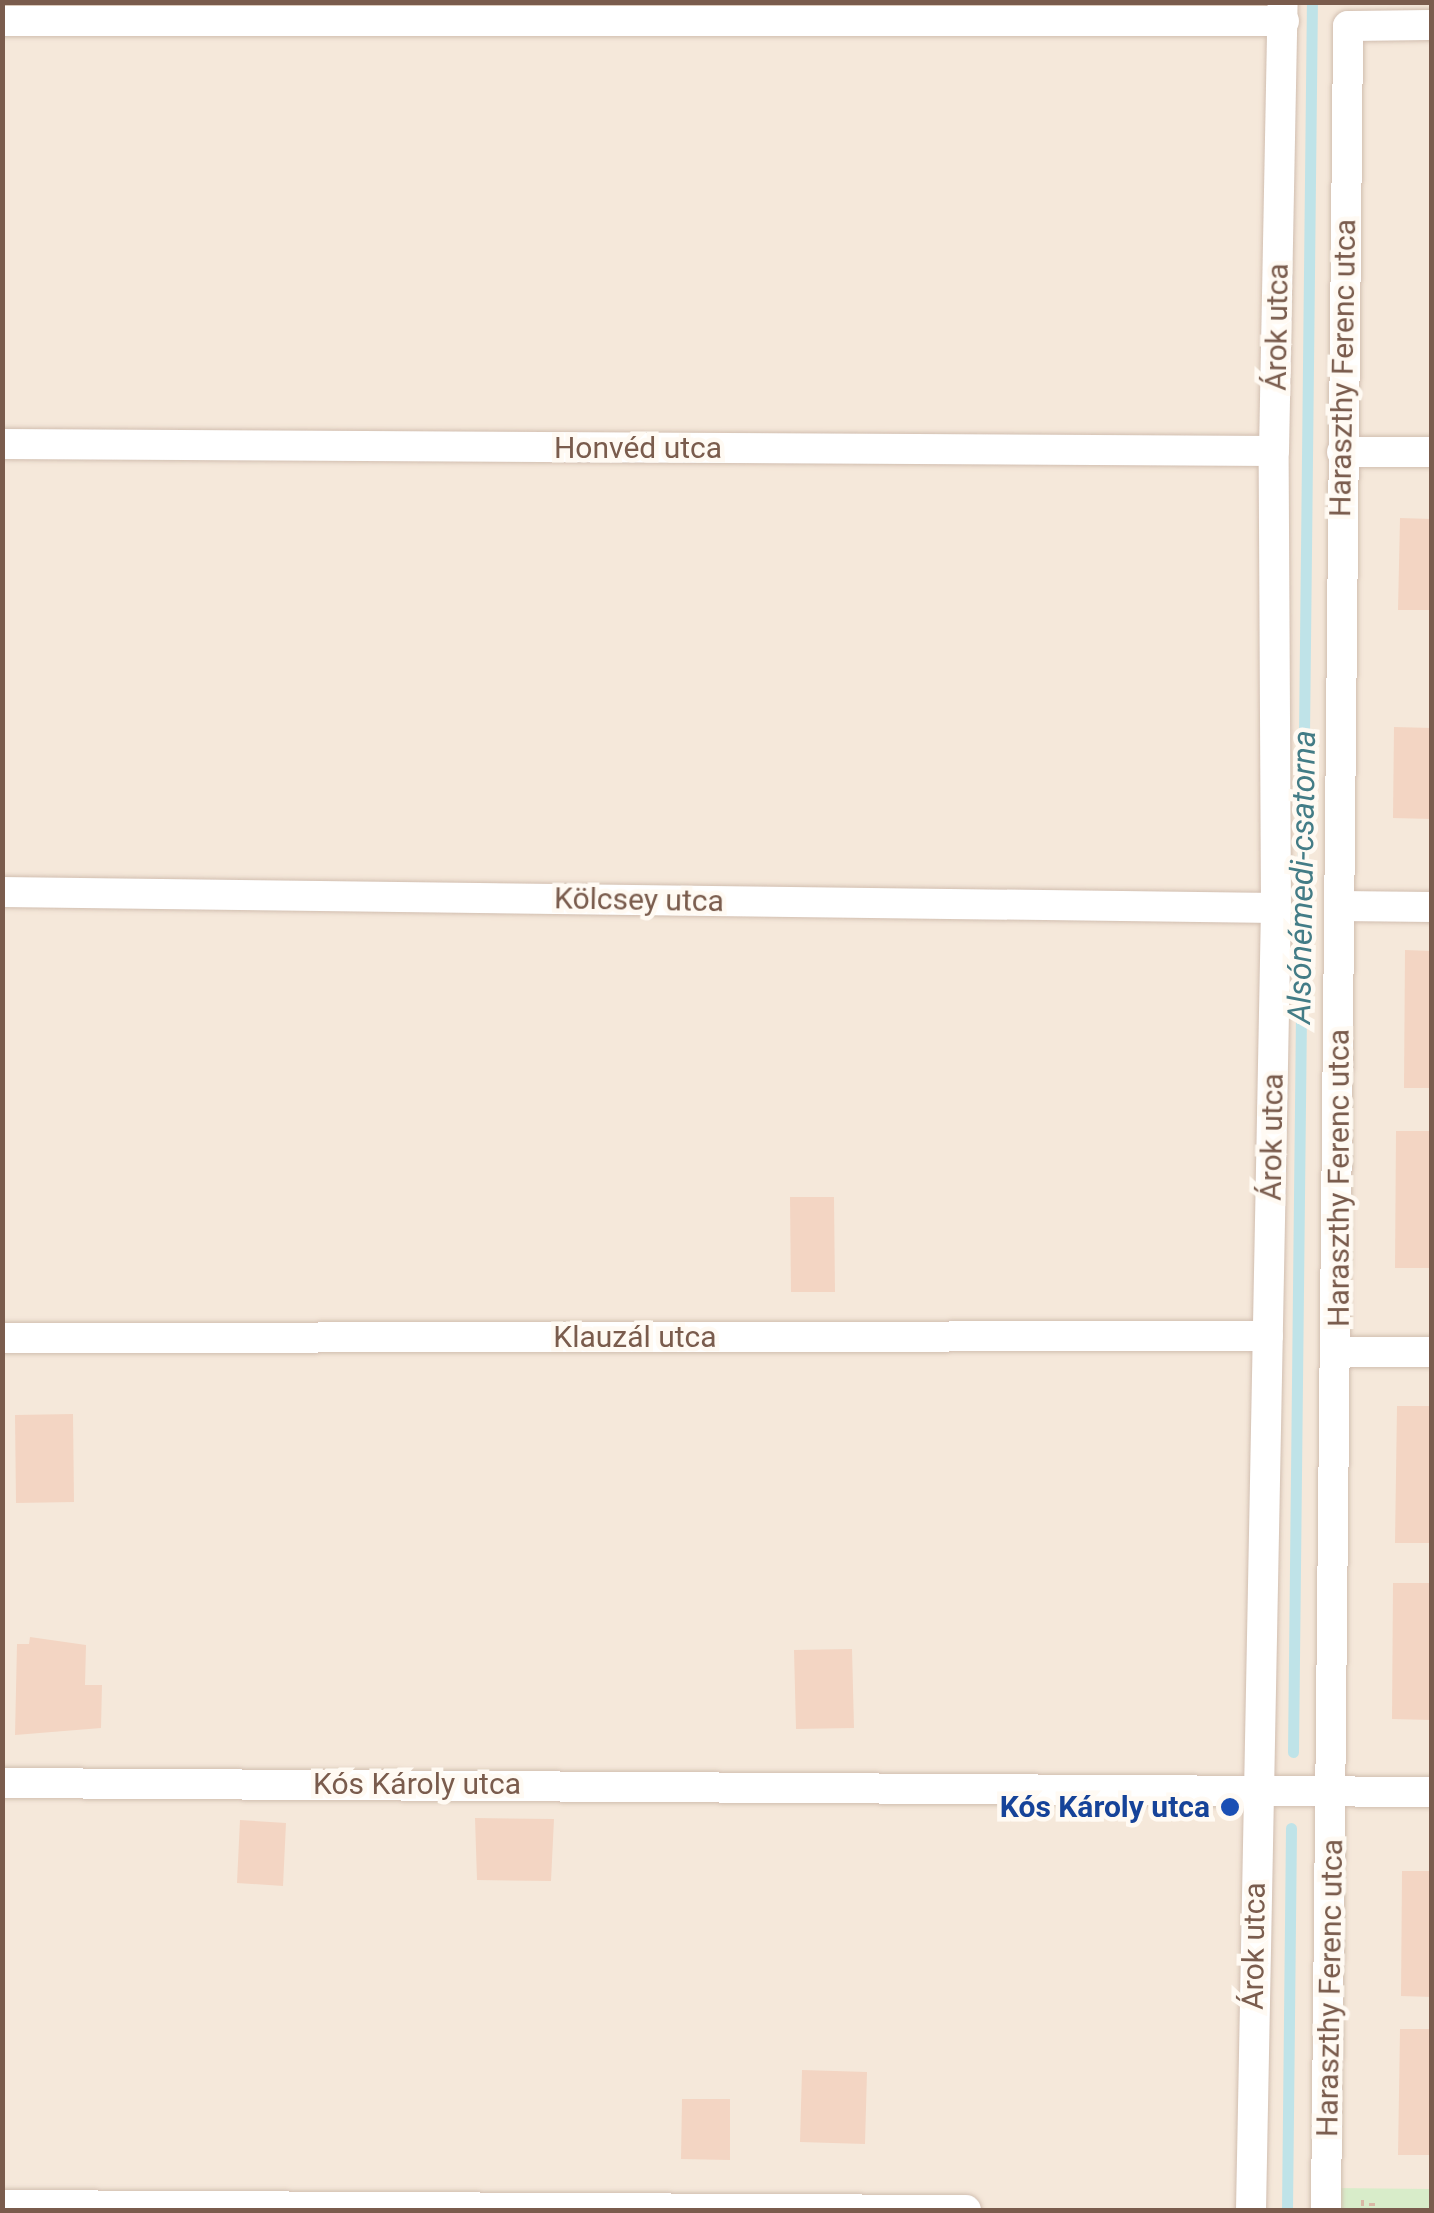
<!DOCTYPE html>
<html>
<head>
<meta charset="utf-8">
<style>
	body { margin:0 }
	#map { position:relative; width:1434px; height:2213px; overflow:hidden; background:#fdf6ec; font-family:Roboto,sans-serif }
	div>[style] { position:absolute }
	.residential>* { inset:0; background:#f5e8da }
	.green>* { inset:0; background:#d8ecc9 }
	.stream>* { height:11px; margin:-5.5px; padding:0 5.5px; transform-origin:5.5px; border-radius:5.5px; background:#bfe3e8 }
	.building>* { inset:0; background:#f3d5c3 }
	.path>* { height:6px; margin-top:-3px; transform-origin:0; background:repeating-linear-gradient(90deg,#d9b8a5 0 2.5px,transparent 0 10.5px) }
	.roads { filter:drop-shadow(0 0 2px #d1beb0) drop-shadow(0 0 2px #d1beb0) }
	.street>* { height:30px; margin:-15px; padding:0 15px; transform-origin:15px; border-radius:15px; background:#fff }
	.dots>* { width:28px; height:28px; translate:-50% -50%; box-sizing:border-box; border:5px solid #fffaf3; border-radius:50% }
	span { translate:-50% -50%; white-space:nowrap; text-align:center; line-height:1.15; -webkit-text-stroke:9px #fffaf3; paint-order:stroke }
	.street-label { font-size:30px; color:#7a5c4d }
	.transit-label { font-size:30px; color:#164399; font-weight:700 }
	.right { translate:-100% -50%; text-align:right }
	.water-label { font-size:32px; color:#437c86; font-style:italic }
	.frame { position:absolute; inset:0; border:5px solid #7a5c4d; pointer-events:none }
</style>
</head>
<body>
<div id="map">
	<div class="residential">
		<div style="clip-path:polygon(3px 3px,1431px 3px,1431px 2210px,3px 2210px)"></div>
	</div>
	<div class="green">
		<div style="clip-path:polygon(1335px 2188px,1431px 2189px,1431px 2210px,1335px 2210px)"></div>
	</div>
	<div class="stream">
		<div style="left:1293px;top:1752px;width:1750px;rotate:-89.38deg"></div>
		<div style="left:1287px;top:2210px;width:382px;rotate:-89.4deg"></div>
	</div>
	<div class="building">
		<div style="clip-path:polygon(1400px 518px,1432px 519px,1432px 610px,1398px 610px)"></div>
		<div style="clip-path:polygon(1394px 727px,1432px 728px,1432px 819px,1393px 818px)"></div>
		<div style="clip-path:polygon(1405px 950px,1432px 951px,1432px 1088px,1404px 1088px)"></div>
		<div style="clip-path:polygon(1396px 1131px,1432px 1131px,1432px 1268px,1395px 1268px)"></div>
		<div style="clip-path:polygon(790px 1197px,834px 1197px,835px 1292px,791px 1292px)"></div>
		<div style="clip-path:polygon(1397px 1406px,1432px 1406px,1432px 1543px,1395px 1543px)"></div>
		<div style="clip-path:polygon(73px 1414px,74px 1502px,16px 1503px,15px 1415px)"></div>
		<div style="clip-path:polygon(1393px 1583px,1432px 1583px,1432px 1720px,1392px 1719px)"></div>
		<div style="clip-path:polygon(30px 1637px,86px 1645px,85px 1685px,102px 1685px,101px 1728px,15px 1735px,17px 1644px,29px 1644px)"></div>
		<div style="clip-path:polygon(852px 1649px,854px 1728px,796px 1729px,794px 1650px)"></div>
		<div style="clip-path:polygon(475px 1818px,554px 1819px,551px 1881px,477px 1880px)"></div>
		<div style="clip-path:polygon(240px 1820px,286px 1823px,283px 1886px,237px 1883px)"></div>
		<div style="clip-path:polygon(1402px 1871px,1432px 1871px,1432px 1997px,1401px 1996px)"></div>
		<div style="clip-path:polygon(1400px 2029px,1432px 2029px,1432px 2155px,1398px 2155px)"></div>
		<div style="clip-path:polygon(802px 2070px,867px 2072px,865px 2144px,800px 2142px)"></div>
		<div style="clip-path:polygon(682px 2099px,730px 2099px,730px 2160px,681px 2159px)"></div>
	</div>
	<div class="path">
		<div style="left:1361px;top:2203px;width:11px"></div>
		<div style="left:1372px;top:2203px;width:7px;rotate:90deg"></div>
	</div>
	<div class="roads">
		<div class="street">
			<div style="left:2px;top:21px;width:1282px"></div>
			<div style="left:2px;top:444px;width:1272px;rotate:0.32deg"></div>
			<div style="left:1342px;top:452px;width:90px"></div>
			<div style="left:2px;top:892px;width:1274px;rotate:0.72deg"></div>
			<div style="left:1340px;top:906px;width:92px;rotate:0.6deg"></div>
			<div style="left:2px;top:1338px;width:1266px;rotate:-0.09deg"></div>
			<div style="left:1339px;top:1352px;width:93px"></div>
			<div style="left:2px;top:1783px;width:1430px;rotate:0.36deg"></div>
			<div style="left:2px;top:2205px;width:964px;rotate:0.3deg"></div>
			<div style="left:1251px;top:2210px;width:1302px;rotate:-88.9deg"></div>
			<div style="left:1276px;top:908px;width:457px;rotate:-90.3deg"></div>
			<div style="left:1274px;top:451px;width:449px;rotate:-88.9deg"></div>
			<div style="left:1326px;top:2210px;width:2184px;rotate:-89.42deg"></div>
			<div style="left:1348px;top:26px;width:84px;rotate:-0.7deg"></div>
		</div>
	</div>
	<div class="dots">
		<div style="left:1230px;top:1807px;background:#1a4fb4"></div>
	</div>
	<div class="street-label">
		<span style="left:1277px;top:327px;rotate:-89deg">Árok utca</span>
		<span style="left:1343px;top:368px;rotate:-89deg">Haraszthy Ferenc utca</span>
		<span style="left:638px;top:448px">Honvéd utca</span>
		<span style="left:639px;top:900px;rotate:1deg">Kölcsey utca</span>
		<span style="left:1272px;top:1137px;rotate:-89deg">Árok utca</span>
		<span style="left:1339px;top:1178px;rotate:-90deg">Haraszthy Ferenc utca</span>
		<span style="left:635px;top:1337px">Klauzál utca</span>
		<span style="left:417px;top:1784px">Kós Károly utca</span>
		<span style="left:1254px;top:1946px;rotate:-89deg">Árok utca</span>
		<span style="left:1330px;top:1988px;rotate:-89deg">Haraszthy Ferenc utca</span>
	</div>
	<div class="transit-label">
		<span class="right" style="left:1210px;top:1807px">Kós Károly utca</span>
	</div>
	<div class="water-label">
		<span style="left:1302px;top:877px;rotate:-89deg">Alsónémedi-csatorna</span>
	</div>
	<div class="frame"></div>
</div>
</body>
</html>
